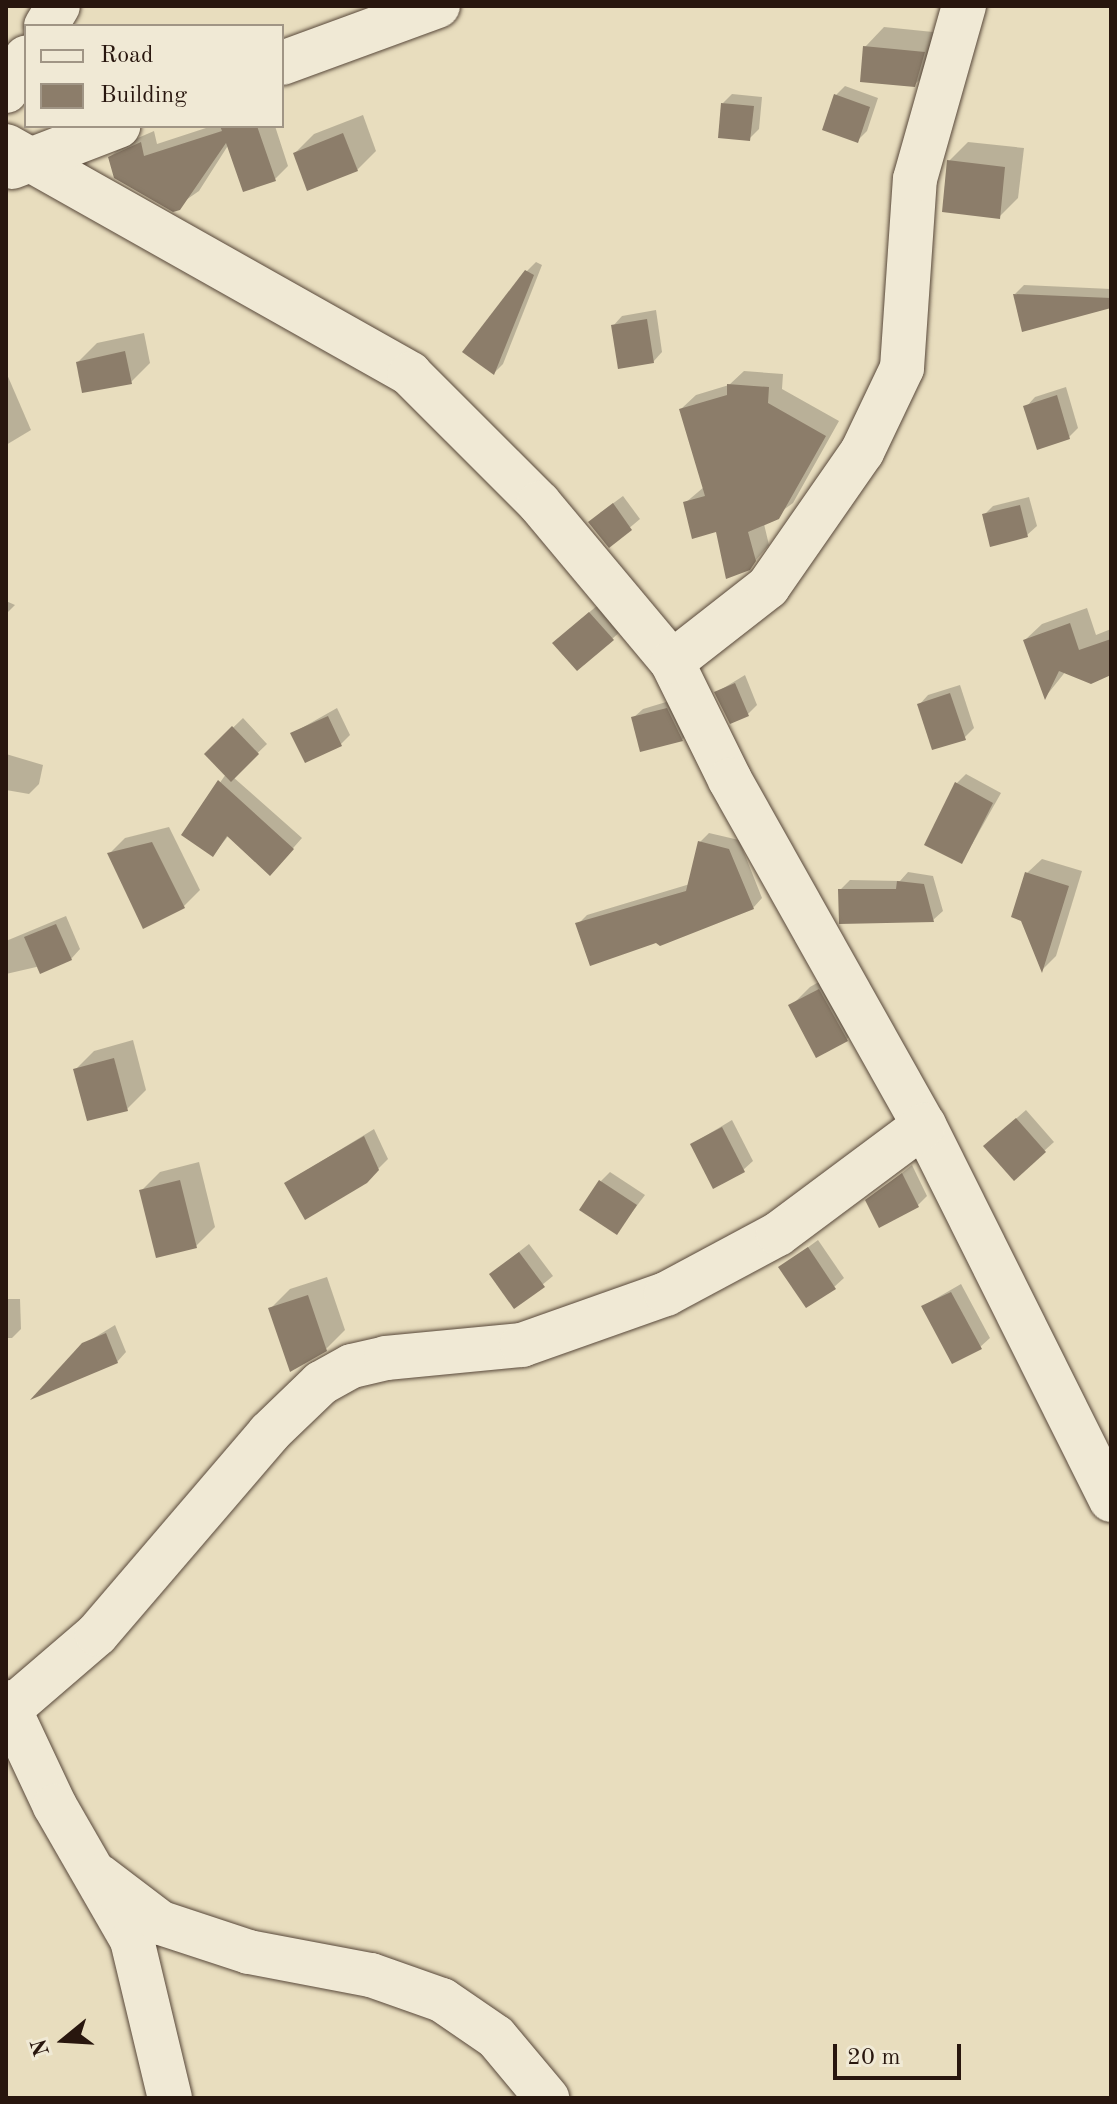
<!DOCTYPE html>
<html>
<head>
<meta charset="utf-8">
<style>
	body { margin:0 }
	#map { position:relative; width:1117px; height:2104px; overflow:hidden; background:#e8ddbe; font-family:"Old Standard TT",serif }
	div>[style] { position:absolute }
	.shadow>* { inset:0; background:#0003 }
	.building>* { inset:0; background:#8c7d6a }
	.roads { filter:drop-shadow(0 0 2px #58483a) drop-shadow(0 0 2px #58483a) }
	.minor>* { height:44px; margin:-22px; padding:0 22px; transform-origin:22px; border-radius:22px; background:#f0e9d5 }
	span { translate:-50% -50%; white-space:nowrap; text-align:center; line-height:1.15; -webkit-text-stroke:8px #f0e9d5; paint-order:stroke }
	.frame { position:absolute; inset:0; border:8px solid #28160e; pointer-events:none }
	.legend { position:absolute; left:24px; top:24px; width:260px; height:104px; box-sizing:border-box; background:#f0e9d5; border:2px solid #a09585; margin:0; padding:10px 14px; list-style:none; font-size:24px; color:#28160e }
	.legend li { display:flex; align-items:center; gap:16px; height:40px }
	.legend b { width:40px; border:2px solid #a09585 }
	.north { position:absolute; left:24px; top:2000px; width:80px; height:80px; -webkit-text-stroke:6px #f0e9d5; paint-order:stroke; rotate:252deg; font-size:22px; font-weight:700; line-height:32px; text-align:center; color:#28160e }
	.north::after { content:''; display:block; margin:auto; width:28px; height:36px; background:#28160e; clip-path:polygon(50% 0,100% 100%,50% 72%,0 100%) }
	.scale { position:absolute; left:833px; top:2044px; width:128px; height:36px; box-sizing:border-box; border:4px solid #28160e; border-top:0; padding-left:10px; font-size:24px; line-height:28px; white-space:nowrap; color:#28160e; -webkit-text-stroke:6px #f0e9d5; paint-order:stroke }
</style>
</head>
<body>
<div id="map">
	<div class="shadow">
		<div style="clip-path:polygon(884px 27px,943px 33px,934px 66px,914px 85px,865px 47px)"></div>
		<div style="clip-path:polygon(845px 86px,878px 98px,867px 131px,858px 140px,836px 95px)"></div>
		<div style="clip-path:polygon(732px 94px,762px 97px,759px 129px,749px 139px,723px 103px)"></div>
		<div style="clip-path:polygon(363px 115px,376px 151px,357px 170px,295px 153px,314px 134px)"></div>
		<div style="clip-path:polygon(212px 126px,275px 126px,288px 166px,275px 179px,229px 144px,199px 191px,173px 209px,110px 157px,124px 144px,154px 131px,157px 144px)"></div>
		<div style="clip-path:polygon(968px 142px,1024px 148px,1018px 198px,999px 217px,949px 161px)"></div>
		<div style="clip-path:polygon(536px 262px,542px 265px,503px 364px,494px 373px,527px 271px)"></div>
		<div style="clip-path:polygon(1024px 285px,1111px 289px,1111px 306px,1015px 294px)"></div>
		<div style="clip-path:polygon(656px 310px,662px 352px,653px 362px,613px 326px,622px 316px)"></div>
		<div style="clip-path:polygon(144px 333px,150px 363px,131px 382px,78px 362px,97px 343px)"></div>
		<div style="clip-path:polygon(744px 371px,783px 374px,782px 389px,839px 421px,793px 503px,764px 524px,769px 545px,749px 568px,717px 530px,685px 503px,704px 487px,681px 409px,696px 395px,729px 385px)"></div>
		<div style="clip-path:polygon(6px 372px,31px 430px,6px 445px)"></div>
		<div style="clip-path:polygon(1066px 387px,1078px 428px,1069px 437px,1026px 407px,1035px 397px)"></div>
		<div style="clip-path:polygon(623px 496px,640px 519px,609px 545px,600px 513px)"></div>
		<div style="clip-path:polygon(1029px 497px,1037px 526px,1027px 535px,984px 515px,993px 506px)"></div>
		<div style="clip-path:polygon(6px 601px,15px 605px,6px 614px)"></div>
		<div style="clip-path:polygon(599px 604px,622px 630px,612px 639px,564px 634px)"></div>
		<div style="clip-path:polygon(1087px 608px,1096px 635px,1111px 629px,1111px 673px,1066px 671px,1046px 696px,1025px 640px,1042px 624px)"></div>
		<div style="clip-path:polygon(745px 675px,757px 705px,748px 714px,717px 692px)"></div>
		<div style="clip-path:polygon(960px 685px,974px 728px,964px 738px,919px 705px,928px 695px)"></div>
		<div style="clip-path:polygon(676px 699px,691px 730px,682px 740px,633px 718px,643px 709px)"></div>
		<div style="clip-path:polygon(337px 708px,350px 735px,341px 744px,293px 733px)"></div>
		<div style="clip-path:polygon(243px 718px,267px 744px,233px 777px,302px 838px,279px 864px,229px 835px,213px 855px,184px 834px,226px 774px,206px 754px)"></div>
		<div style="clip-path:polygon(6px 754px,43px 765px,39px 784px,29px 794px,6px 790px)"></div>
		<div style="clip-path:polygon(966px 774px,1001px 793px,962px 862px,957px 783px)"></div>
		<div style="clip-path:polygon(169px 827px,200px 890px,184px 906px,109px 854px,125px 838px)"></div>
		<div style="clip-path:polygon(709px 833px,739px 840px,762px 898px,753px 908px,578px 924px,587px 915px,690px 884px,700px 842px)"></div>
		<div style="clip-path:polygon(1042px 859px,1082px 871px,1056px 956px,1043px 969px,1027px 873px)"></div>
		<div style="clip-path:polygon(908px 872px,933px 876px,943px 911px,933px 920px,840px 890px,850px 880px,900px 881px)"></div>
		<div style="clip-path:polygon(66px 916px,80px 949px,71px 959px,6px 974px,6px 941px)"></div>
		<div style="clip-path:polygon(838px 971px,866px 1020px,847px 1039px,791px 1006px,810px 987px)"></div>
		<div style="clip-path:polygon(133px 1040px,146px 1090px,127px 1109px,75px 1070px,94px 1051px)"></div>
		<div style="clip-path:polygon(1026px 1110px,1054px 1142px,1044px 1151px,995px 1137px)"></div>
		<div style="clip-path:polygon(732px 1120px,753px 1161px,743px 1170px,692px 1144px)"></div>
		<div style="clip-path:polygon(374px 1129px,388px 1159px,378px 1169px,286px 1183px)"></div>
		<div style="clip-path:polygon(199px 1162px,215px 1227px,196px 1246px,141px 1191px,160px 1172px)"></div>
		<div style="clip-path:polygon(912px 1165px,927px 1196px,918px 1205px,867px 1201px)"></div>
		<div style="clip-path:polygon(610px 1172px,645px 1195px,617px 1232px,601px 1181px)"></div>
		<div style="clip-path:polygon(818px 1240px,844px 1278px,834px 1287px,781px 1267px)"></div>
		<div style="clip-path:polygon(529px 1244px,553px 1276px,515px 1307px,491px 1274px)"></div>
		<div style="clip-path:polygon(327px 1277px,345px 1330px,325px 1350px,271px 1308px,290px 1289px)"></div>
		<div style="clip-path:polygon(961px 1284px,990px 1338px,980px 1347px,923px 1306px)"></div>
		<div style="clip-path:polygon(6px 1299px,20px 1299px,21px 1329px,12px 1338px,6px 1338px)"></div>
		<div style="clip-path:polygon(115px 1325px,126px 1352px,117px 1362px,84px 1344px)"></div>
	</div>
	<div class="building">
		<div style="clip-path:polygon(863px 46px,925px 52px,915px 87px,860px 82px)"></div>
		<div style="clip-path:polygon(834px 94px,870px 107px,858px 143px,822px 130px)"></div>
		<div style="clip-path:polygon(721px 103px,754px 106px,750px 141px,718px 138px)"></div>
		<div style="clip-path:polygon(220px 126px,257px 126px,276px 181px,243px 192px,226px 143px,180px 210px,173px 212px,114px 178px,108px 157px,141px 142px,144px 156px,222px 131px)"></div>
		<div style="clip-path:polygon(343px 133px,358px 171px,307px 191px,293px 153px)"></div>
		<div style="clip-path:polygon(947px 160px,1005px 167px,1000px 219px,942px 212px)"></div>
		<div style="clip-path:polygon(525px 270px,534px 275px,494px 375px,462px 352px)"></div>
		<div style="clip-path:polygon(1013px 294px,1111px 298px,1111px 308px,1022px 332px)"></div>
		<div style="clip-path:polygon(647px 319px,654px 363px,618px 369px,611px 325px)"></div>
		<div style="clip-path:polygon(125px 351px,132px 384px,82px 393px,76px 362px)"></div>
		<div style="clip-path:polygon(727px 384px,769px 387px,768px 403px,826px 436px,779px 519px,748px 532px,756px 561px,750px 570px,726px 579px,716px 532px,692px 539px,683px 502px,705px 496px,679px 409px,727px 395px)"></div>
		<div style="clip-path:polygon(1057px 395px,1070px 439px,1037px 450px,1023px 406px)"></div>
		<div style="clip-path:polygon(613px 503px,632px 530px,609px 548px,588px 522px)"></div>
		<div style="clip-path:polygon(1020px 505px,1028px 537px,990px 547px,982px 514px)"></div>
		<div style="clip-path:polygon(589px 612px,614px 640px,577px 671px,552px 643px)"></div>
		<div style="clip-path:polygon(1070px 623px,1079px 650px,1111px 639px,1111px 675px,1091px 684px,1059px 671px,1045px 700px,1023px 640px)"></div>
		<div style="clip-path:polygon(735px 683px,749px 716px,730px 724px,714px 692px)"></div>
		<div style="clip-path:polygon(950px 693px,966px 740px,932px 750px,917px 704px)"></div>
		<div style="clip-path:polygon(667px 708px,683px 741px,640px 752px,631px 717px)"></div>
		<div style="clip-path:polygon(328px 716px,342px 746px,305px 763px,290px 733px)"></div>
		<div style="clip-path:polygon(232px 726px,259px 754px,231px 782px,204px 754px)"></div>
		<div style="clip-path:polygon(218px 780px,294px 849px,270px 876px,227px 836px,213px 857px,181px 835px)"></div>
		<div style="clip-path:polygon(955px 782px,993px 803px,962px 864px,924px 845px)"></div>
		<div style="clip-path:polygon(698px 841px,729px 849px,754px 909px,660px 946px,656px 943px,590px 966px,575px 923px,686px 891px)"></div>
		<div style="clip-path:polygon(152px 842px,185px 908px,143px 929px,107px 853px)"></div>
		<div style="clip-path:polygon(1025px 872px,1069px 886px,1042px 973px,1021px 921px,1011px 917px)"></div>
		<div style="clip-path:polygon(897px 881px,924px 884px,934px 922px,839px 924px,838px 889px,896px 889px)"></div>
		<div style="clip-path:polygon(56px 924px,72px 960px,40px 974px,24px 937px)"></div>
		<div style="clip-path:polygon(819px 989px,848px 1041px,816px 1058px,788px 1005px)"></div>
		<div style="clip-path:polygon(114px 1058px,128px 1111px,87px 1121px,73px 1069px)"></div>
		<div style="clip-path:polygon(1016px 1118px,1046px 1152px,1014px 1181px,983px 1146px)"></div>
		<div style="clip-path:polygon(722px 1127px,745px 1172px,713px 1189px,690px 1144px)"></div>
		<div style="clip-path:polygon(364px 1136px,379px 1170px,367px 1183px,305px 1220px,284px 1183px)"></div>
		<div style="clip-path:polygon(902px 1173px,919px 1207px,879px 1228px,865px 1200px)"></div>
		<div style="clip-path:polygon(180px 1180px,197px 1248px,156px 1258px,139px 1190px)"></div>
		<div style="clip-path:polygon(599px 1180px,637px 1205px,617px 1235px,579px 1210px)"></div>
		<div style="clip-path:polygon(808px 1247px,836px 1289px,806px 1308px,778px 1267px)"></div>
		<div style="clip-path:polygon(519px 1252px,545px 1287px,514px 1309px,489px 1274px)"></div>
		<div style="clip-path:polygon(951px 1292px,982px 1349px,952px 1364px,921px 1306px)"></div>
		<div style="clip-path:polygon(308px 1295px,327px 1351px,290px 1372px,268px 1308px)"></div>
		<div style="clip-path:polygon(106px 1333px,118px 1363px,30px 1400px,82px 1343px)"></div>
	</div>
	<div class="roads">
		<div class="minor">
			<div style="left:46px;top:26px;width:23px;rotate:-59deg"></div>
			<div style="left:282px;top:63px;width:166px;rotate:-20.1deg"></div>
			<div style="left:6px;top:91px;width:39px;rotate:-59deg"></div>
			<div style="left:6px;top:146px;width:464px;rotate:29.4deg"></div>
			<div style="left:410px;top:374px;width:182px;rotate:45deg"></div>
			<div style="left:539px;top:503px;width:207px;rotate:50.1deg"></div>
			<div style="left:672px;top:662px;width:131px;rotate:63.8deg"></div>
			<div style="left:730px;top:780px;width:396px;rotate:60.7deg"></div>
			<div style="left:924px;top:1125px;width:419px;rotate:63.5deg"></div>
			<div style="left:12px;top:167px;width:114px;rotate:-21.1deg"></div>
			<div style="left:672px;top:662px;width:122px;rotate:-38deg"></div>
			<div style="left:768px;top:587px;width:165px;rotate:-55.2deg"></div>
			<div style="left:862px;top:452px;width:93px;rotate:-64.5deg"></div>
			<div style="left:902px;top:368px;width:189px;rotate:-86.1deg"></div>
			<div style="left:915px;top:179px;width:180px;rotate:-74.2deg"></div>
			<div style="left:6px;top:1702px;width:115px;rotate:64.8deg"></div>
			<div style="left:55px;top:1806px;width:155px;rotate:60.1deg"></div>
			<div style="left:132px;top:1940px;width:163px;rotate:76.5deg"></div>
			<div style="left:11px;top:1708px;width:113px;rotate:-40.7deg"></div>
			<div style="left:97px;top:1634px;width:265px;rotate:-49.4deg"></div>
			<div style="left:269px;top:1433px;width:72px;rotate:-43.9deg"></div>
			<div style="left:321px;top:1383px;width:35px;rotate:-29deg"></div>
			<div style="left:352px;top:1366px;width:35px;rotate:-13deg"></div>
			<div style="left:386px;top:1358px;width:137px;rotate:-5.5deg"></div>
			<div style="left:522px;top:1345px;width:153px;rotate:-19.5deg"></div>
			<div style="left:666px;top:1294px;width:127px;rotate:-28.2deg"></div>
			<div style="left:778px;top:1234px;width:182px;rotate:-36.7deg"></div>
			<div style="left:99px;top:1876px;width:78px;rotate:37.2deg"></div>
			<div style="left:161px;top:1923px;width:93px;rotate:18.2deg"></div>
			<div style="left:249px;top:1952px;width:124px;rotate:10.7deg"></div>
			<div style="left:371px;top:1975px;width:75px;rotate:19.4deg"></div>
			<div style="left:442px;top:2000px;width:65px;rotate:34.4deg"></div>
			<div style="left:496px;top:2037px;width:80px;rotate:50.1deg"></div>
		</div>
	</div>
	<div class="frame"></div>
	<ul class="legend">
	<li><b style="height:10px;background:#f0e9d5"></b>Road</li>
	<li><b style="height:22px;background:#8c7d6a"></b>Building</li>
	</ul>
	<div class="north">N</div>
	<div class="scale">20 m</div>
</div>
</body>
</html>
